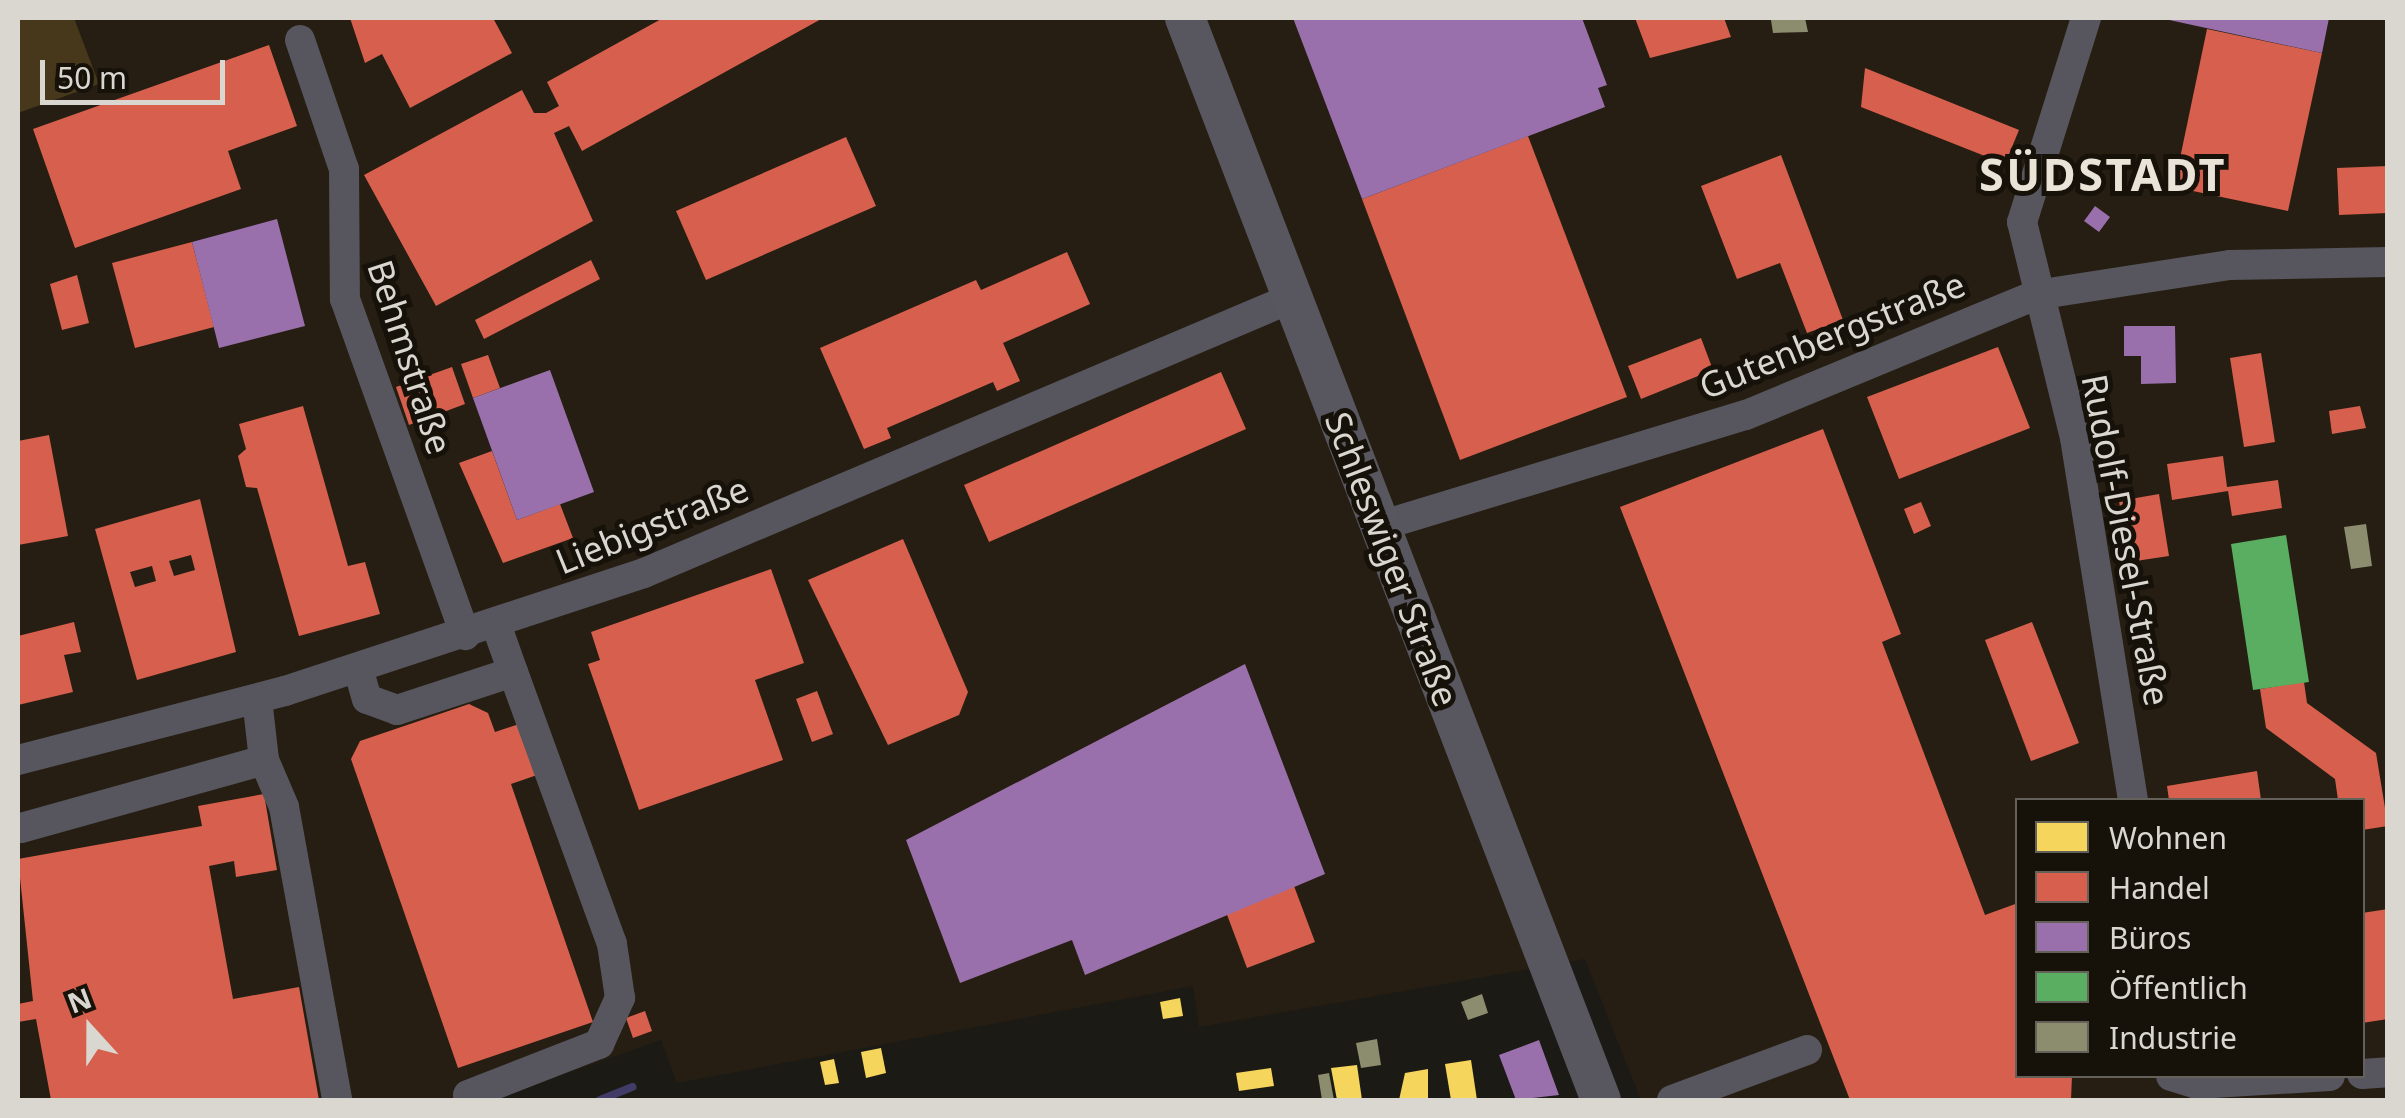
<!DOCTYPE html>
<html>
<head>
<meta charset="utf-8">
<style>
	body { margin:0 }
	#map { position:relative; width:2405px; height:1118px; overflow:hidden; background:#1c1a15; font-family:"Noto Sans",sans-serif }
	div>[style] { position:absolute }
	.built>* { inset:0; background:#261e12 }
	.green>* { inset:0; background:#48381b }
	.homes>* { inset:0; background:#f6d55c }
	.shops>* { inset:0; background:#d6604d }
	.offices>* { inset:0; background:#9970ab }
	.public>* { inset:0; background:#5aae61 }
	.industry>* { inset:0; background:#8c8c6e }
	.stream>* { height:8px; margin:-4px; padding:0 4px; transform-origin:4px; border-radius:4px; background:#413b67 }
	.minor>* { height:30px; margin:-15px; padding:0 15px; transform-origin:15px; border-radius:15px; background:#57565e }
	.major>* { height:40px; margin:-20px; padding:0 20px; transform-origin:20px; border-radius:20px; background:#58565e }
	span { translate:-50% -50%; white-space:nowrap; text-align:center; line-height:1.15; -webkit-text-stroke:10px #16120a; paint-order:stroke }
	.street-label { font-size:35px; color:#dad7d1 }
	.district-label { font-size:45px; color:#eae3d8; font-weight:700; letter-spacing:2.5px }
	.frame { position:absolute; inset:0; border:20px solid #dad7d1; pointer-events:none }
	.legend { position:absolute; left:2015px; top:798px; width:350px; height:280px; box-sizing:border-box; background:#16120a; border:2px solid #64615a; margin:0; padding:12px 18px; list-style:none; font-size:30px; color:#dad7d1 }
	.legend li { display:flex; align-items:center; gap:20px; height:50px }
	.legend b { width:50px; border:2px solid #64615a }
	.north { position:absolute; left:40px; top:978px; width:100px; height:100px; -webkit-text-stroke:8px #16120a; paint-order:stroke; rotate:339deg; font-size:28px; font-weight:700; line-height:40px; text-align:center; color:#dad7d1 }
	.north::after { content:''; display:block; margin:auto; width:35px; height:45px; background:#dad7d1; clip-path:polygon(50% 0,100% 100%,50% 72%,0 100%) }
	.scale { position:absolute; left:40px; top:60px; width:185px; height:45px; box-sizing:border-box; border:5px solid #dad7d1; border-top:0; padding-left:12px; font-size:30px; line-height:35px; white-space:nowrap; color:#dad7d1; -webkit-text-stroke:8px #16120a; paint-order:stroke }
</style>
</head>
<body>
<div id="map">
	<div class="built">
		<div style="clip-path:polygon(evenodd,74px 18px,2387px 18px,2387px 1100px,1641px 1100px,1585px 959px,1199px 1027px,1193px 986px,677px 1083px,661px 1040px,490px 1100px,18px 1100px,18px 113px,98px 84px,74px 18px,2018px 800px,2362px 800px,2362px 1076px,2018px 1076px,2018px 800px)"></div>
	</div>
	<div class="green">
		<div style="clip-path:polygon(18px 18px,74px 18px,99px 84px,18px 113px)"></div>
	</div>
	<div class="homes">
		<div style="clip-path:polygon(1180px 998px,1183px 1016px,1163px 1019px,1160px 1002px)"></div>
		<div style="clip-path:polygon(881px 1048px,886px 1073px,866px 1078px,861px 1052px)"></div>
		<div style="clip-path:polygon(834px 1059px,839px 1083px,825px 1085px,820px 1062px)"></div>
		<div style="clip-path:polygon(1471px 1060px,1477px 1100px,1451px 1100px,1445px 1064px)"></div>
		<div style="clip-path:polygon(1357px 1065px,1362px 1100px,1337px 1100px,1331px 1068px)"></div>
		<div style="clip-path:polygon(1271px 1068px,1274px 1086px,1239px 1091px,1236px 1073px)"></div>
		<div style="clip-path:polygon(1428px 1069px,1428px 1100px,1399px 1100px,1405px 1073px)"></div>
	</div>
	<div class="shops">
		<div style="clip-path:polygon(350px 18px,493px 18px,512px 53px,410px 108px,382px 54px,365px 63px)"></div>
		<div style="clip-path:polygon(663px 18px,823px 18px,582px 151px,569px 126px,554px 133px,593px 221px,436px 306px,364px 175px,522px 90px,534px 113px,546px 113px,559px 106px,547px 82px)"></div>
		<div style="clip-path:polygon(1635px 18px,1724px 18px,1731px 37px,1650px 58px)"></div>
		<div style="clip-path:polygon(2207px 29px,2322px 53px,2288px 211px,2174px 187px)"></div>
		<div style="clip-path:polygon(269px 45px,297px 126px,228px 151px,241px 189px,75px 248px,33px 129px)"></div>
		<div style="clip-path:polygon(1865px 68px,2019px 130px,2005px 164px,1861px 107px)"></div>
		<div style="clip-path:polygon(1528px 136px,1627px 397px,1460px 460px,1362px 199px)"></div>
		<div style="clip-path:polygon(846px 137px,876px 206px,706px 280px,676px 211px)"></div>
		<div style="clip-path:polygon(1781px 155px,1843px 320px,1807px 333px,1780px 263px,1737px 279px,1701px 186px)"></div>
		<div style="clip-path:polygon(2388px 166px,2388px 213px,2339px 215px,2337px 168px)"></div>
		<div style="clip-path:polygon(192px 242px,214px 327px,135px 348px,112px 263px)"></div>
		<div style="clip-path:polygon(1067px 252px,1090px 304px,1003px 343px,1020px 381px,997px 391px,993px 382px,887px 428px,891px 438px,864px 449px,820px 348px,976px 280px,981px 290px)"></div>
		<div style="clip-path:polygon(591px 260px,600px 279px,484px 339px,475px 320px)"></div>
		<div style="clip-path:polygon(77px 275px,89px 323px,62px 330px,50px 284px)"></div>
		<div style="clip-path:polygon(1701px 338px,1713px 370px,1641px 399px,1628px 366px)"></div>
		<div style="clip-path:polygon(1998px 347px,2030px 428px,1899px 479px,1867px 397px)"></div>
		<div style="clip-path:polygon(2261px 353px,2275px 442px,2244px 447px,2230px 358px)"></div>
		<div style="clip-path:polygon(488px 355px,500px 388px,473px 398px,461px 364px)"></div>
		<div style="clip-path:polygon(452px 367px,465px 404px,409px 425px,396px 387px)"></div>
		<div style="clip-path:polygon(1221px 372px,1246px 429px,989px 542px,964px 485px)"></div>
		<div style="clip-path:polygon(303px 406px,348px 566px,365px 562px,380px 614px,299px 636px,257px 488px,246px 487px,238px 456px,246px 449px,239px 424px)"></div>
		<div style="clip-path:polygon(2360px 406px,2366px 428px,2332px 434px,2329px 411px)"></div>
		<div style="clip-path:polygon(1823px 429px,1901px 634px,1882px 642px,1985px 915px,2018px 903px,2018px 1076px,2072px 1076px,2071px 1100px,1850px 1100px,1620px 507px)"></div>
		<div style="clip-path:polygon(49px 435px,68px 536px,18px 545px,18px 441px)"></div>
		<div style="clip-path:polygon(492px 451px,517px 520px,560px 504px,573px 538px,503px 563px,459px 463px)"></div>
		<div style="clip-path:polygon(2223px 456px,2227px 487px,2278px 480px,2282px 508px,2232px 516px,2228px 491px,2172px 500px,2167px 464px)"></div>
		<div style="clip-path:polygon(2159px 494px,2169px 556px,2129px 562px,2119px 501px)"></div>
		<div style="clip-path:polygon(evenodd,200px 499px,236px 652px,137px 680px,95px 529px,200px 499px,191px 555px,195px 570px,174px 576px,169px 561px,191px 555px,200px 499px,152px 566px,156px 581px,135px 587px,130px 572px,152px 566px)"></div>
		<div style="clip-path:polygon(1921px 502px,1931px 526px,1914px 534px,1904px 509px)"></div>
		<div style="clip-path:polygon(903px 539px,968px 692px,959px 715px,888px 745px,808px 580px)"></div>
		<div style="clip-path:polygon(771px 569px,804px 663px,755px 680px,783px 760px,639px 810px,588px 664px,600px 660px,591px 632px)"></div>
		<div style="clip-path:polygon(74px 622px,81px 652px,64px 655px,73px 692px,18px 705px,18px 636px)"></div>
		<div style="clip-path:polygon(2032px 622px,2079px 743px,2031px 761px,1985px 640px)"></div>
		<div style="clip-path:polygon(2304px 682px,2307px 703px,2376px 753px,2388px 826px,2362px 830px,2362px 800px,2338px 800px,2335px 779px,2266px 728px,2260px 689px)"></div>
		<div style="clip-path:polygon(817px 691px,833px 734px,812px 742px,796px 699px)"></div>
		<div style="clip-path:polygon(469px 704px,488px 713px,495px 732px,522px 723px,540px 774px,511px 784px,593px 1022px,458px 1068px,351px 759px,360px 741px)"></div>
		<div style="clip-path:polygon(2257px 771px,2261px 800px,2169px 800px,2167px 786px)"></div>
		<div style="clip-path:polygon(264px 794px,277px 870px,236px 877px,234px 861px,209px 866px,233px 999px,299px 987px,319px 1100px,51px 1100px,36px 1019px,18px 1022px,18px 1004px,33px 1001px,18px 859px,202px 826px,198px 806px)"></div>
		<div style="clip-path:polygon(1294px 886px,1315px 942px,1247px 968px,1226px 912px)"></div>
		<div style="clip-path:polygon(2388px 909px,2388px 1019px,2362px 1023px,2362px 913px)"></div>
		<div style="clip-path:polygon(645px 1011px,652px 1031px,633px 1038px,626px 1018px)"></div>
	</div>
	<div class="offices">
		<div style="clip-path:polygon(1293px 18px,1582px 18px,1607px 85px,1598px 88px,1605px 107px,1362px 199px)"></div>
		<div style="clip-path:polygon(2160px 18px,2329px 18px,2322px 53px)"></div>
		<div style="clip-path:polygon(2095px 206px,2110px 217px,2099px 232px,2084px 221px)"></div>
		<div style="clip-path:polygon(277px 219px,305px 326px,219px 348px,192px 242px)"></div>
		<div style="clip-path:polygon(2124px 326px,2175px 326px,2176px 383px,2141px 384px,2141px 356px,2124px 356px)"></div>
		<div style="clip-path:polygon(550px 370px,594px 492px,517px 520px,473px 398px)"></div>
		<div style="clip-path:polygon(1245px 664px,1325px 874px,1085px 975px,1072px 940px,960px 983px,906px 840px)"></div>
		<div style="clip-path:polygon(1539px 1040px,1559px 1095px,1516px 1100px,1499px 1055px)"></div>
	</div>
	<div class="public">
		<div style="clip-path:polygon(2286px 535px,2309px 682px,2253px 690px,2231px 544px)"></div>
	</div>
	<div class="industry">
		<div style="clip-path:polygon(1805px 18px,1808px 32px,1773px 33px,1771px 20px)"></div>
		<div style="clip-path:polygon(2366px 524px,2372px 566px,2351px 569px,2344px 527px)"></div>
		<div style="clip-path:polygon(1482px 994px,1488px 1013px,1468px 1020px,1461px 1002px)"></div>
		<div style="clip-path:polygon(1377px 1039px,1381px 1065px,1361px 1068px,1356px 1043px)"></div>
		<div style="clip-path:polygon(1329px 1073px,1334px 1100px,1322px 1100px,1318px 1075px)"></div>
	</div>
	<div class="stream">
		<div style="left:600px;top:1100px;width:35px;rotate:-22deg"></div>
	</div>
	<div class="minor">
		<div style="left:2086px;top:18px;width:214px;rotate:107.4deg"></div>
		<div style="left:2022px;top:222px;width:222px;rotate:76.2deg"></div>
		<div style="left:2075px;top:438px;width:367px;rotate:80.9deg"></div>
		<div style="left:300px;top:40px;width:136px;rotate:71.2deg"></div>
		<div style="left:344px;top:169px;width:130px;rotate:89.6deg"></div>
		<div style="left:345px;top:299px;width:357px;rotate:70.3deg"></div>
		<div style="left:1380px;top:526px;width:382px;rotate:-16.9deg"></div>
		<div style="left:1746px;top:415px;width:314px;rotate:-22.5deg"></div>
		<div style="left:2036px;top:295px;width:196px;rotate:-8.8deg"></div>
		<div style="left:2230px;top:265px;width:158px;rotate:-1.1deg"></div>
		<div style="left:358px;top:668px;width:32px;rotate:74deg"></div>
		<div style="left:367px;top:699px;width:32px;rotate:20deg"></div>
		<div style="left:397px;top:710px;width:122px;rotate:-18.1deg"></div>
		<div style="left:513px;top:672px;width:51px;rotate:-109.5deg"></div>
		<div style="left:18px;top:760px;width:276px;rotate:-14.5deg"></div>
		<div style="left:285px;top:691px;width:378px;rotate:-18.2deg"></div>
		<div style="left:644px;top:573px;width:704px;rotate:-23deg"></div>
		<div style="left:264px;top:760px;width:51px;rotate:66.9deg"></div>
		<div style="left:284px;top:807px;width:298px;rotate:79.7deg"></div>
		<div style="left:21px;top:828px;width:252px;rotate:-15.6deg"></div>
		<div style="left:264px;top:760px;width:61px;rotate:-96.5deg"></div>
		<div style="left:2362px;top:1074px;width:26px;rotate:-4deg"></div>
		<div style="left:2171px;top:1076px;width:27px;rotate:17deg"></div>
		<div style="left:2197px;top:1084px;width:133px;rotate:-3.4deg"></div>
		<div style="left:468px;top:1095px;width:141px;rotate:-21.3deg"></div>
		<div style="left:599px;top:1044px;width:51px;rotate:-65.5deg"></div>
		<div style="left:620px;top:998px;width:55px;rotate:-98.4deg"></div>
		<div style="left:612px;top:944px;width:289px;rotate:-110deg"></div>
		<div style="left:1672px;top:1100px;width:144px;rotate:-20.3deg"></div>
	</div>
	<div class="major">
		<div style="left:1185px;top:18px;width:1159px;rotate:68.97deg"></div>
	</div>
	<div class="street-label">
		<span style="left:1832px;top:335px;rotate:-22deg">Gutenbergstraße</span>
		<span style="left:410px;top:357px;rotate:72deg">Behmstraße</span>
		<span style="left:652px;top:525px;rotate:-22deg">Liebigstraße</span>
		<span style="left:2126px;top:540px;rotate:79deg">Rudolf-Diesel-Straße</span>
		<span style="left:1392px;top:559px;rotate:69deg">Schleswiger Straße</span>
	</div>
	<div class="district-label">
		<span style="left:2103px;top:174px">SÜDSTADT</span>
	</div>
	<div class="frame"></div>
	<ul class="legend">
	<li><b style="height:28px;background:#f6d55c"></b>Wohnen</li>
	<li><b style="height:28px;background:#d6604d"></b>Handel</li>
	<li><b style="height:28px;background:#9970ab"></b>Büros</li>
	<li><b style="height:28px;background:#5aae61"></b>Öffentlich</li>
	<li><b style="height:28px;background:#8c8c6e"></b>Industrie</li>
	</ul>
	<div class="north">N</div>
	<div class="scale">50 m</div>
</div>
</body>
</html>
